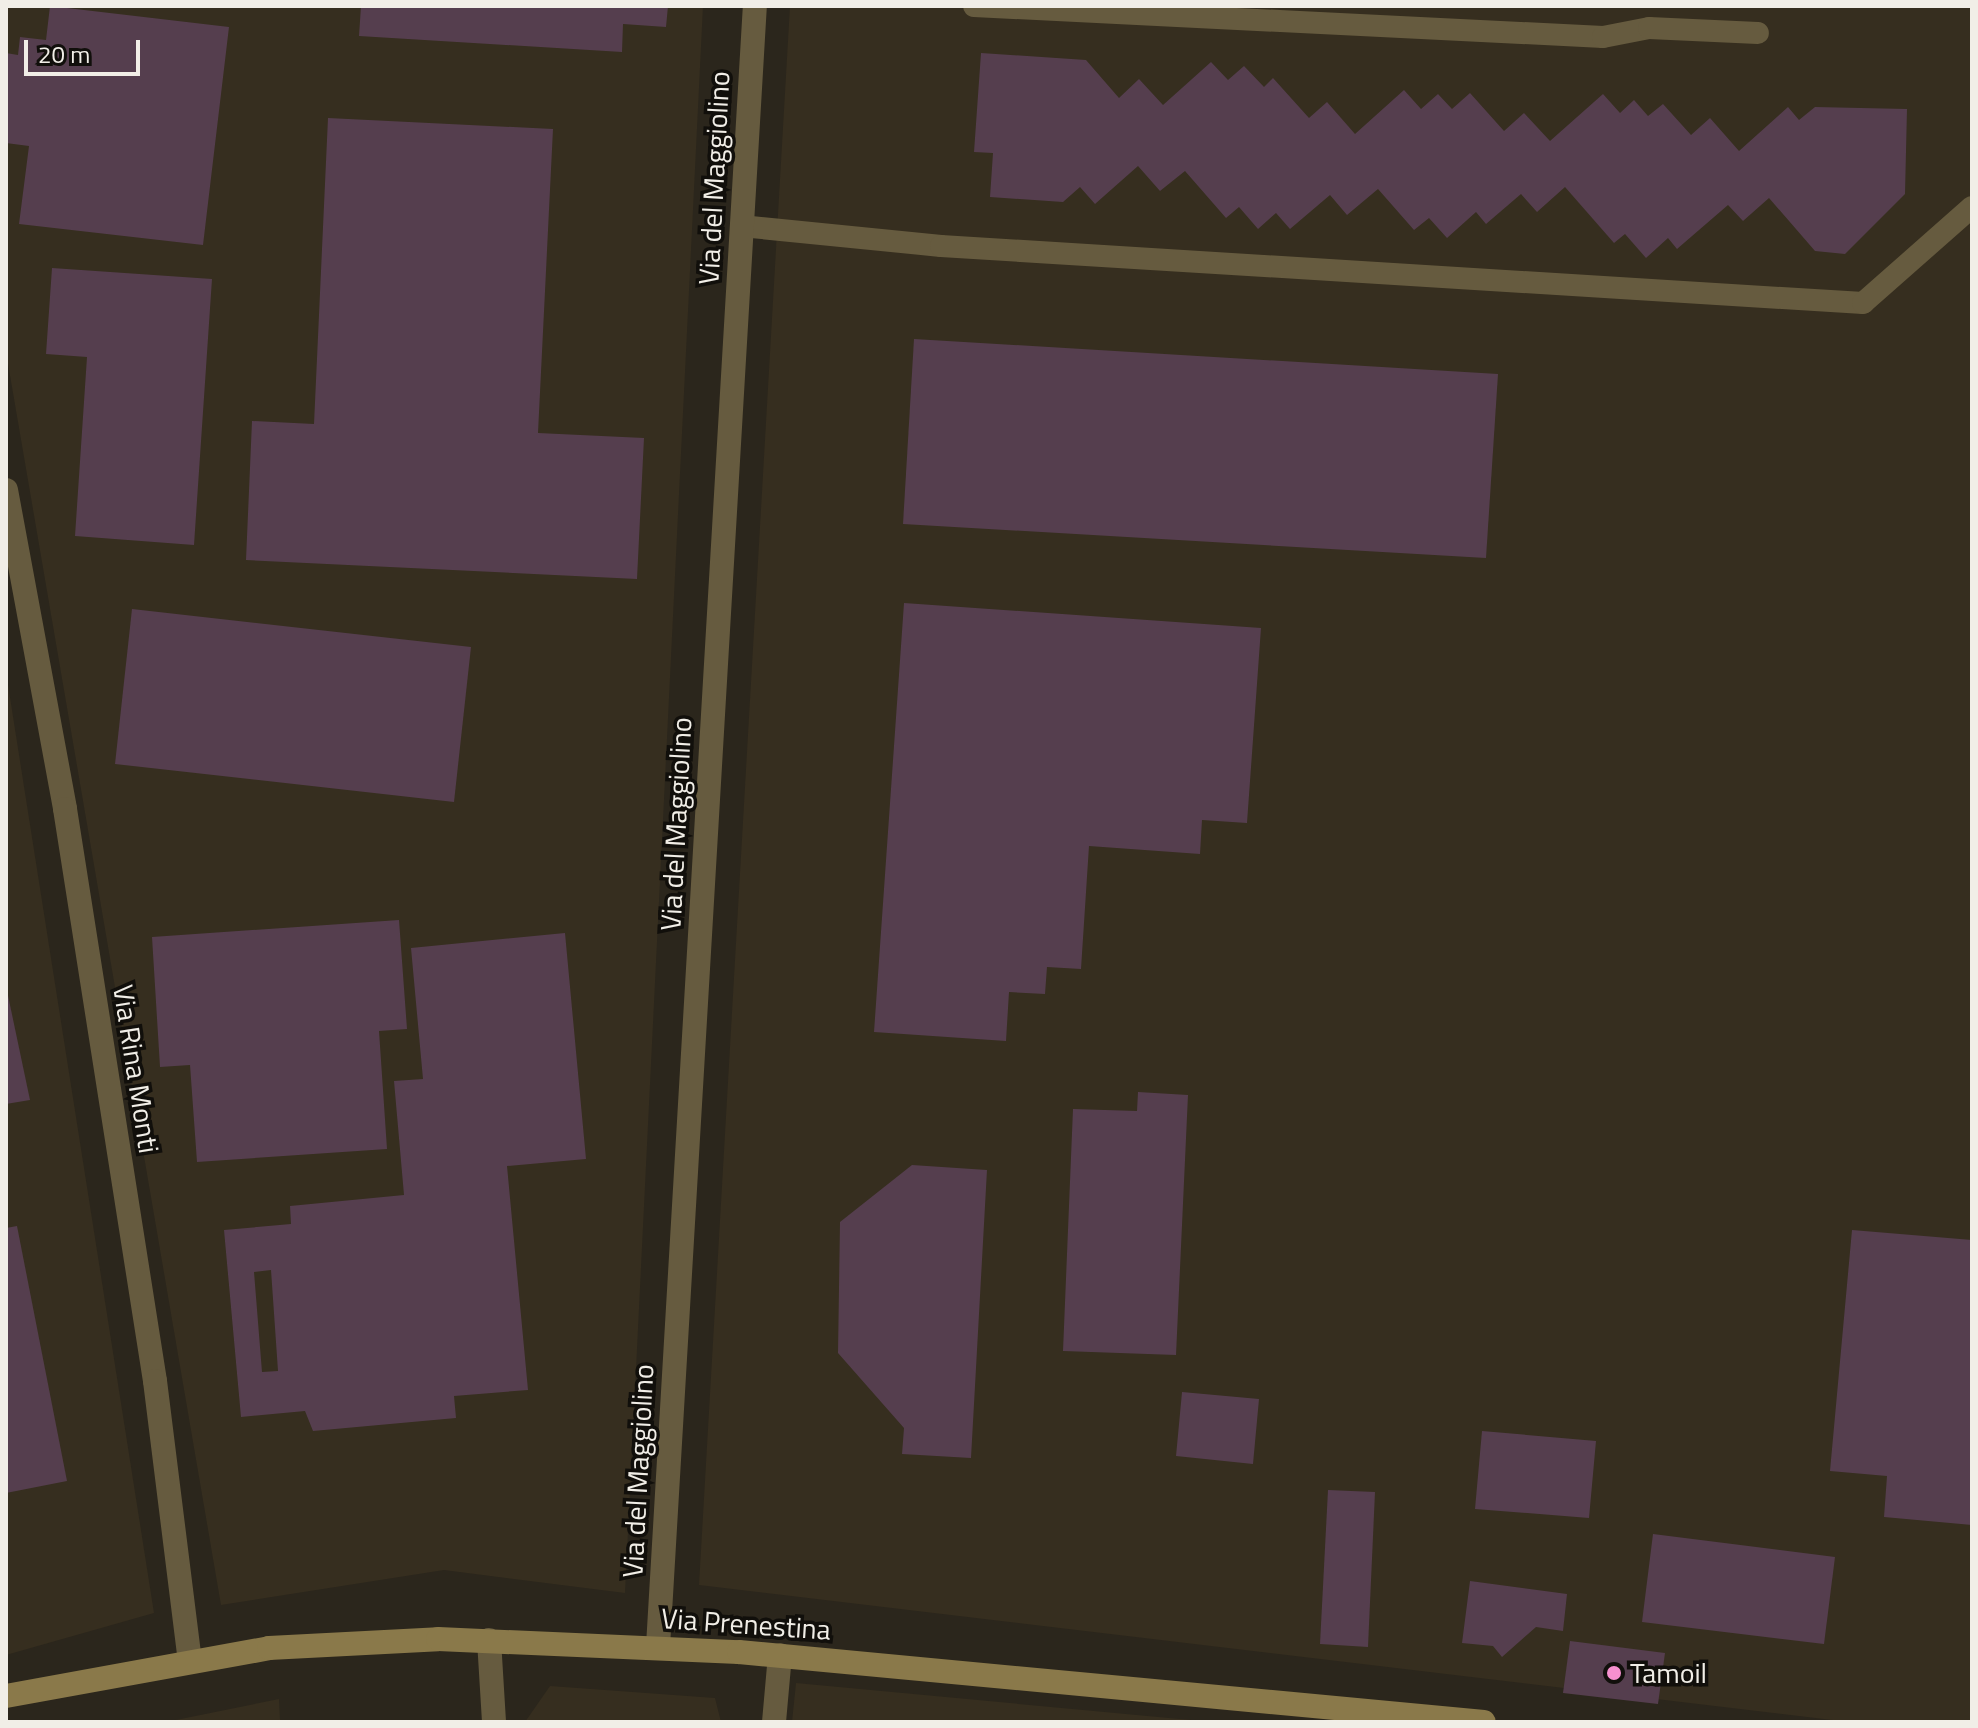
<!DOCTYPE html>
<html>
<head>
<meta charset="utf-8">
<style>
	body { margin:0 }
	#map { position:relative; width:1978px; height:1728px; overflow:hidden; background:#2b261c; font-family:"Titillium Web",sans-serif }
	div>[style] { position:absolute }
	.built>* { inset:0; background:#362e1f }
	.building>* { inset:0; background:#553e4e }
	.lane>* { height:22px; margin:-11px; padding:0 11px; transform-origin:11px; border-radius:11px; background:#665b3f }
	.street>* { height:24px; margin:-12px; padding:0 12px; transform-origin:12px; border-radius:12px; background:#665b3f }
	.secondary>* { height:24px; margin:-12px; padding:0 12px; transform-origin:12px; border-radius:12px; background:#8a794a }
	.dots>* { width:22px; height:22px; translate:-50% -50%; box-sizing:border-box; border:4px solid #110f0b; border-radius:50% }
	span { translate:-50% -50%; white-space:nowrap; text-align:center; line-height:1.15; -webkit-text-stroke:7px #110f0b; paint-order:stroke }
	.street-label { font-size:28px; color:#f1eee7 }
	.poi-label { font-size:28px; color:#f1eee7 }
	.left { translate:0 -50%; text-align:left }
	.frame { position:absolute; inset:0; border:8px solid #f1eee7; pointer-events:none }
	.scale { position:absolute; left:24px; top:40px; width:116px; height:36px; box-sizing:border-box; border:4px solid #f1eee7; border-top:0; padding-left:10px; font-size:24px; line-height:28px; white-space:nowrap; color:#f1eee7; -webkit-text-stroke:6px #110f0b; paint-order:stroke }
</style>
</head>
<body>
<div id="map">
	<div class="built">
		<div style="clip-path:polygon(6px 6px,703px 6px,625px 1593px,444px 1570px,221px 1605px,6px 352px)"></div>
		<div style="clip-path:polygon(790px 6px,1972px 6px,1972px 1722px,1849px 1722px,699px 1585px)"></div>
		<div style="clip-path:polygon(6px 672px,154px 1613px,6px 1655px)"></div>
		<div style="clip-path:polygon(796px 1683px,1212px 1722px,792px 1722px)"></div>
		<div style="clip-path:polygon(550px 1686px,715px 1698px,721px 1722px,525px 1722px)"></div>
		<div style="clip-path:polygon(279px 1699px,280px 1720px,464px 1722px,166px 1722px)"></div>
	</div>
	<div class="building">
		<div style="clip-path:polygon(50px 6px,229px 27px,203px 245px,19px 224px,29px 146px,6px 143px,6px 53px,18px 55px,20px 37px,46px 40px)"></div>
		<div style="clip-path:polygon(361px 6px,668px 6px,666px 27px,623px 24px,622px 52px,359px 36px)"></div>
		<div style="clip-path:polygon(981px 53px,1086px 60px,1119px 98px,1139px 79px,1163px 105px,1211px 62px,1228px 80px,1244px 66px,1264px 87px,1273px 78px,1309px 118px,1327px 102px,1355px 134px,1404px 90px,1421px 109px,1438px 94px,1452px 109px,1470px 93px,1504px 131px,1524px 113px,1550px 141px,1603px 94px,1620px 113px,1634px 100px,1648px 116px,1663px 104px,1691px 135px,1710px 118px,1739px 151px,1788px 107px,1799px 120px,1815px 107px,1907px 109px,1905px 194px,1845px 254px,1815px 251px,1769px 198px,1743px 221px,1728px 205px,1677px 249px,1668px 238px,1646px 258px,1625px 234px,1614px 243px,1565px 187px,1537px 212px,1521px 194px,1486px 224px,1476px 212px,1447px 238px,1429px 218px,1414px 230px,1378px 189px,1347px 215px,1330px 195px,1290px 229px,1276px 213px,1258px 229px,1239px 207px,1226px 218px,1185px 171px,1160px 191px,1138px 166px,1095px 204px,1080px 187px,1063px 202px,990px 197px,993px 153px,974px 152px)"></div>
		<div style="clip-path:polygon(328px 118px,553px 129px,538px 433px,644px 438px,637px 579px,246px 560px,252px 421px,314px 424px)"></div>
		<div style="clip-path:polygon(52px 268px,212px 279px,194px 545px,75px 536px,87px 357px,46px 354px)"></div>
		<div style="clip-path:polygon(914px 339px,1498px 374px,1486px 558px,903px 524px)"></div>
		<div style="clip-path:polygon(904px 603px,1261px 628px,1247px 823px,1202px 820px,1200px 854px,1089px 846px,1081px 969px,1047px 967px,1045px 994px,1009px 992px,1006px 1041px,874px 1032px)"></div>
		<div style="clip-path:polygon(132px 609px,471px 647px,454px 802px,115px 764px)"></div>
		<div style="clip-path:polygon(399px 920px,407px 1029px,379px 1031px,387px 1149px,197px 1162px,190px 1065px,160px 1067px,152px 937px)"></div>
		<div style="clip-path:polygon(evenodd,565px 933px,586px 1159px,507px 1166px,528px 1390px,454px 1396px,456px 1418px,313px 1431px,305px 1411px,241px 1417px,224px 1230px,291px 1224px,290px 1206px,404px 1195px,394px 1081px,423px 1079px,411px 948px,565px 933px,271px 1270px,278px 1371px,262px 1372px,254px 1272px,271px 1270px)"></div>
		<div style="clip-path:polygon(6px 986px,30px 1100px,6px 1104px)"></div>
		<div style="clip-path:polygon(1138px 1092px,1188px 1095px,1176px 1355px,1063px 1351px,1073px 1109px,1137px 1111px)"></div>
		<div style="clip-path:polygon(912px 1165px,987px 1170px,971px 1458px,902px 1454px,904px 1428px,838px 1353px,840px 1222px)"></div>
		<div style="clip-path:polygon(17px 1226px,67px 1481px,6px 1493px,6px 1228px)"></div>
		<div style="clip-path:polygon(1852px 1230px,1972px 1240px,1972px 1525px,1884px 1517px,1887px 1476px,1830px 1471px)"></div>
		<div style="clip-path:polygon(1182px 1392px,1259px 1399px,1253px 1464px,1176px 1456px)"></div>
		<div style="clip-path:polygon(1482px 1431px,1596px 1441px,1589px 1518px,1475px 1509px)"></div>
		<div style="clip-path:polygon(1328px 1490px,1375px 1492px,1368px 1647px,1320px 1644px)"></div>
		<div style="clip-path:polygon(1653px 1534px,1835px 1557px,1824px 1644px,1642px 1622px)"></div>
		<div style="clip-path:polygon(1470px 1581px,1567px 1594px,1563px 1631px,1536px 1627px,1502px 1657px,1493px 1646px,1462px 1643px)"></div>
		<div style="clip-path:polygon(1570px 1641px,1665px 1653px,1658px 1704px,1563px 1693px)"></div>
	</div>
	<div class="lane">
		<div style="left:974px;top:6px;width:630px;rotate:2.82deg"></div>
		<div style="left:1603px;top:37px;width:47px;rotate:-11.1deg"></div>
		<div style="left:1649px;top:28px;width:109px;rotate:2.6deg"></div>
		<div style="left:741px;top:226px;width:201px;rotate:5.7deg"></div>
		<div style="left:941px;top:246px;width:924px;rotate:3.54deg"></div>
		<div style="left:1863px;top:303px;width:145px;rotate:-41.4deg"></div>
	</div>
	<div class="street">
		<div style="left:6px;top:490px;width:324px;rotate:79.5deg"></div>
		<div style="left:65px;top:809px;width:579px;rotate:81.06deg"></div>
		<div style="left:155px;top:1381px;width:282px;rotate:82.9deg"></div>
		<div style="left:489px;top:1640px;width:82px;rotate:86.5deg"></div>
		<div style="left:658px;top:1646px;width:1643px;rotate:-86.62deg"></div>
		<div style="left:774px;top:1722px;width:67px;rotate:-84.9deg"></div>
	</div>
	<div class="secondary">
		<div style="left:6px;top:1696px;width:267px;rotate:-10.3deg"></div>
		<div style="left:269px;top:1648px;width:169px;rotate:-3deg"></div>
		<div style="left:438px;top:1639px;width:301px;rotate:2.5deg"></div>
		<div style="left:739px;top:1652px;width:748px;rotate:5.37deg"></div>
	</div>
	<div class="dots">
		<div style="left:1614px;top:1673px;background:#f690cf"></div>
	</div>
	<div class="street-label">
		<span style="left:714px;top:178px;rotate:-87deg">Via del Maggiolino</span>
		<span style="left:676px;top:824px;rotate:-87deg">Via del Maggiolino</span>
		<span style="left:136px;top:1069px;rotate:81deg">Via Rina Monti</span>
		<span style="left:638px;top:1471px;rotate:-87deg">Via del Maggiolino</span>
		<span style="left:746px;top:1624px;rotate:4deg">Via Prenestina</span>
	</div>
	<div class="poi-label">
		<span class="left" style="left:1630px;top:1673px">Tamoil</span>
	</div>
	<div class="frame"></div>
	<div class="scale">20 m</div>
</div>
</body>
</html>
